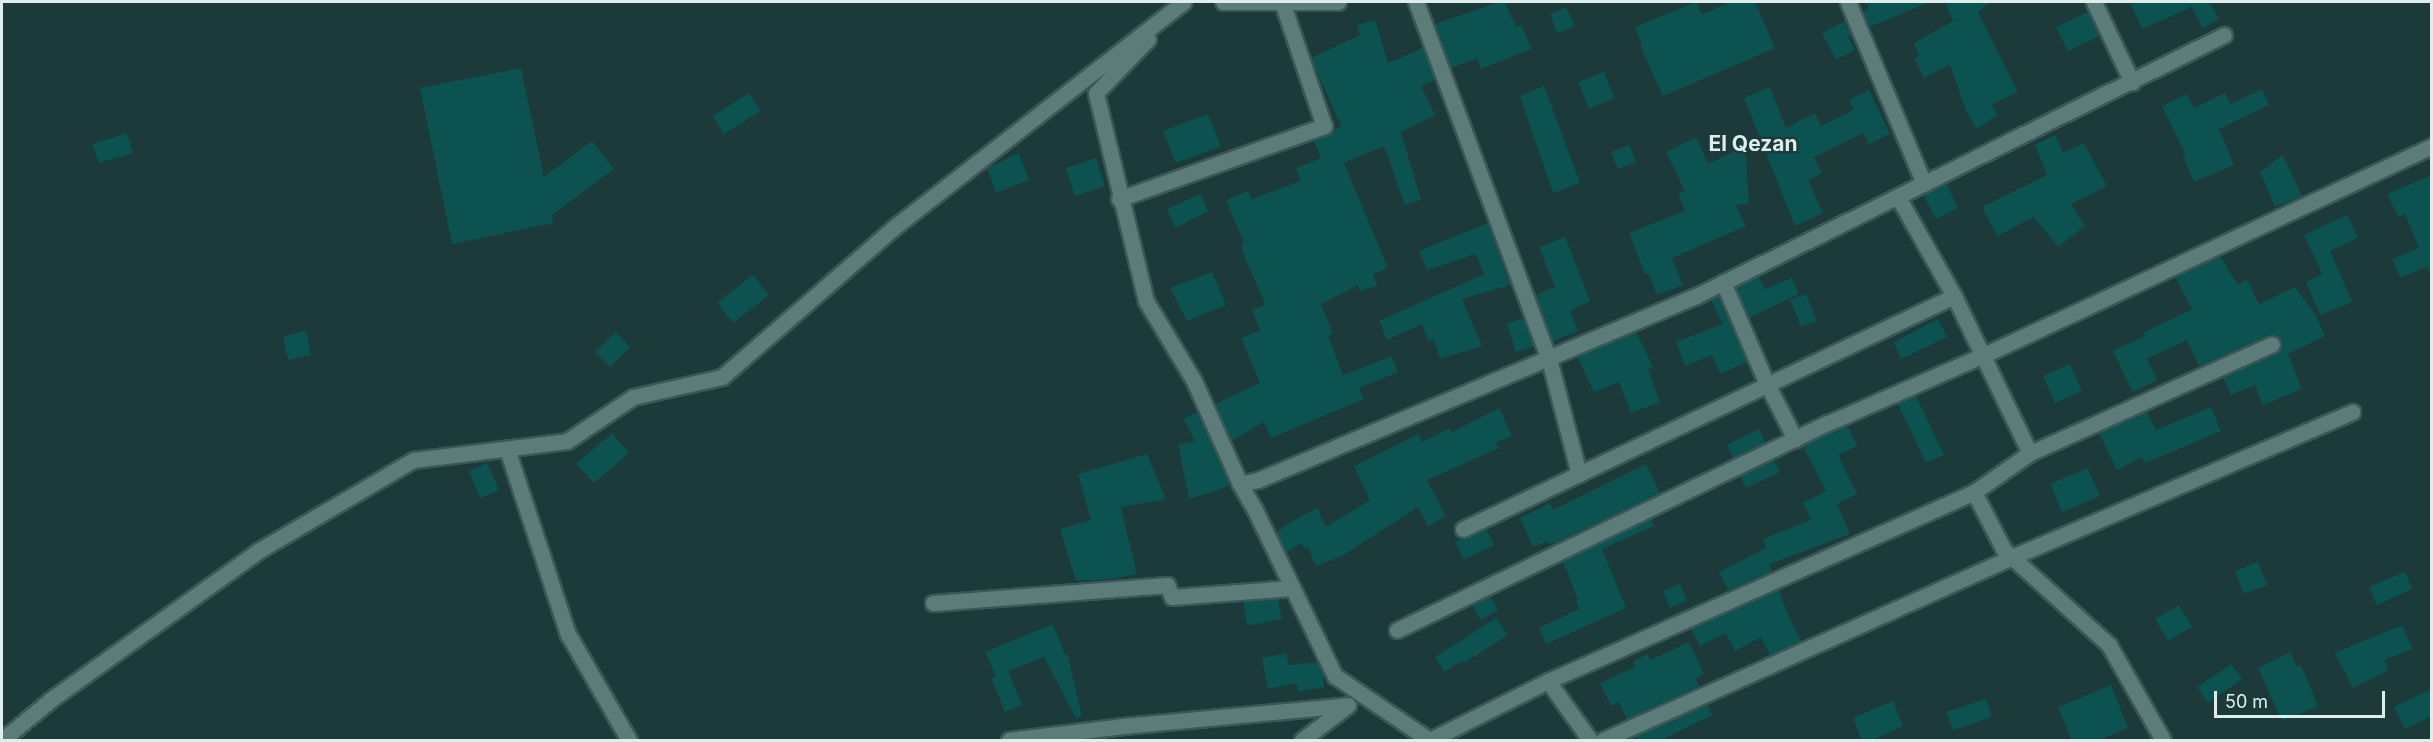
<!DOCTYPE html>
<style>
body{margin:0}
#map{position:relative;width:2433px;height:742px;overflow:hidden;background:#1c3a39;font-family:Inter,sans-serif}
div>[style]{position:absolute}
.building>*{inset:0;background:#0b5250}
.roads{filter:drop-shadow(2px 0 #3b5756) drop-shadow(-2px 0 #3b5756) drop-shadow(0 2px #3b5756) drop-shadow(0 -2px #3b5756)}
.minor>*{height:15px;margin:-7.5px;padding:0 7.5px;transform-origin:7.5px;border-radius:7.5px;background:#5c7c7a}
span{translate:-50% -50%;white-space:nowrap;text-align:center;line-height:1.15;-webkit-text-stroke:4.5px #1c3a39;paint-order:stroke}
.quarter-label{font-size:21px;color:#ddeeed;font-weight:700}
.frame{position:absolute;inset:0;border:3px solid #ddeeed;pointer-events:none}
.scale{position:absolute;left:2214px;top:691px;width:171px;height:27px;box-sizing:border-box;border:3px solid #ddeeed;border-top:0;padding-left:8px;font-size:18px;line-height:21px;white-space:nowrap;color:#ddeeed;-webkit-text-stroke:4px #1c3a39;paint-order:stroke}
</style>
<div id="map">
<div class="building">
<i style="clip-path:polygon(1499px 2px,1505px 2px,1516px 27px,1522px 25px,1531px 49px,1481px 69px,1477px 58px,1451px 68px,1435px 24px)"></i>
<i style="clip-path:polygon(1696px 2px,1702px 14px,1731px 2px,1755px 2px,1775px 48px,1663px 96px,1640px 46px,1642px 45px,1635px 27px)"></i>
<i style="clip-path:polygon(1866px 2px,1930px 2px,1869px 27px,1863px 12px,1869px 8px)"></i>
<i style="clip-path:polygon(1945px 2px,1990px 2px,1978px 12px,2018px 92px,1991px 105px,1998px 115px,1977px 129px,1967px 113px,1950px 65px,1924px 78px,1914px 58px,1919px 56px,1914px 43px,1953px 21px)"></i>
<i style="clip-path:polygon(2130px 2px,2210px 2px,2219px 19px,2203px 28px,2192px 7px,2142px 29px)"></i>
<i style="clip-path:polygon(1566px 7px,1575px 26px,1557px 33px,1550px 14px)"></i>
<i style="clip-path:polygon(2088px 12px,2099px 36px,2068px 51px,2056px 27px)"></i>
<i style="clip-path:polygon(1375px 20px,1388px 63px,1423px 48px,1435px 80px,1421px 86px,1435px 115px,1401px 132px,1421px 200px,1405px 205px,1384px 146px,1344px 163px,1388px 268px,1373px 274px,1377px 286px,1360px 291px,1358px 285px,1321px 304px,1333px 334px,1328px 336px,1343px 375px,1392px 356px,1398px 372px,1359px 388px,1364px 399px,1271px 438px,1264px 422px,1231px 441px,1215px 404px,1260px 383px,1241px 338px,1260px 330px,1252px 310px,1266px 305px,1246px 261px,1241px 245px,1244px 243px,1226px 200px,1248px 191px,1251px 199px,1301px 181px,1296px 168px,1321px 158px,1313px 140px,1341px 126px,1311px 58px,1360px 35px,1357px 25px)"></i>
<i style="clip-path:polygon(1845px 21px,1851px 35px,1848px 36px,1855px 50px,1836px 60px,1822px 33px)"></i>
<i style="clip-path:polygon(521px 68px,544px 177px,592px 141px,614px 169px,552px 215px,553px 223px,452px 244px,420px 88px)"></i>
<i style="clip-path:polygon(1604px 72px,1614px 98px,1589px 109px,1578px 82px)"></i>
<i style="clip-path:polygon(1544px 86px,1580px 183px,1553px 193px,1520px 96px)"></i>
<i style="clip-path:polygon(1770px 87px,1786px 128px,1815px 113px,1821px 126px,1854px 110px,1849px 100px,1869px 90px,1890px 134px,1869px 144px,1864px 133px,1814px 157px,1822px 173px,1808px 180px,1823px 213px,1795px 226px,1744px 98px)"></i>
<i style="clip-path:polygon(2262px 89px,2269px 105px,2219px 129px,2234px 165px,2194px 182px,2183px 156px,2186px 155px,2162px 106px,2187px 94px,2194px 108px,2225px 93px,2231px 104px)"></i>
<i style="clip-path:polygon(749px 93px,761px 111px,724px 134px,713px 116px)"></i>
<i style="clip-path:polygon(1208px 114px,1221px 146px,1176px 163px,1163px 131px)"></i>
<i style="clip-path:polygon(127px 133px,133px 153px,99px 163px,92px 144px)"></i>
<i style="clip-path:polygon(2055px 135px,2063px 153px,2084px 143px,2107px 186px,2071px 204px,2085px 226px,2058px 247px,2034px 217px,1997px 236px,1982px 207px,2047px 175px,2035px 145px)"></i>
<i style="clip-path:polygon(1696px 137px,1708px 164px,1745px 146px,1749px 203px,1736px 205px,1746px 226px,1672px 258px,1683px 285px,1657px 295px,1648px 273px,1645px 274px,1629px 233px,1685px 211px,1678px 194px,1685px 191px,1666px 152px)"></i>
<i style="clip-path:polygon(1629px 145px,1636px 162px,1618px 169px,1611px 152px)"></i>
<i style="clip-path:polygon(1019px 153px,1029px 180px,996px 193px,987px 168px)"></i>
<i style="clip-path:polygon(2283px 155px,2302px 196px,2275px 207px,2260px 172px)"></i>
<i style="clip-path:polygon(1096px 158px,1105px 186px,1075px 196px,1066px 168px)"></i>
<i style="clip-path:polygon(2432px 175px,2432px 276px,2427px 267px,2400px 278px,2392px 259px,2419px 248px,2405px 214px,2398px 217px,2387px 194px)"></i>
<i style="clip-path:polygon(1946px 183px,1958px 208px,1936px 219px,1923px 195px)"></i>
<i style="clip-path:polygon(1200px 194px,1208px 211px,1175px 228px,1167px 209px)"></i>
<i style="clip-path:polygon(2347px 215px,2358px 238px,2330px 251px,2352px 302px,2320px 315px,2306px 282px,2322px 274px,2304px 235px)"></i>
<i style="clip-path:polygon(1488px 223px,1510px 285px,1462px 299px,1482px 346px,1440px 359px,1434px 340px,1428px 341px,1422px 324px,1387px 340px,1379px 321px,1484px 274px,1476px 254px,1427px 270px,1419px 251px)"></i>
<i style="clip-path:polygon(1565px 237px,1590px 301px,1570px 311px,1578px 331px,1553px 341px,1535px 295px,1555px 287px,1539px 247px)"></i>
<i style="clip-path:polygon(2220px 256px,2237px 284px,2247px 280px,2259px 304px,2295px 287px,2315px 314px,2325px 336px,2288px 354px,2302px 389px,2263px 405px,2255px 385px,2231px 395px,2223px 377px,2280px 350px,2281px 341px,2272px 334px,2199px 366px,2187px 340px,2147px 359px,2157px 380px,2133px 392px,2113px 351px,2145px 336px,2143px 333px,2192px 309px,2175px 277px)"></i>
<i style="clip-path:polygon(1212px 272px,1226px 305px,1187px 321px,1170px 288px)"></i>
<i style="clip-path:polygon(753px 275px,769px 295px,733px 323px,717px 303px)"></i>
<i style="clip-path:polygon(1758px 276px,1765px 289px,1792px 278px,1799px 294px,1749px 318px,1736px 287px)"></i>
<i style="clip-path:polygon(1806px 294px,1817px 321px,1801px 327px,1790px 300px)"></i>
<i style="clip-path:polygon(1718px 296px,1747px 362px,1720px 374px,1712px 355px,1685px 366px,1676px 342px,1723px 324px,1711px 300px)"></i>
<i style="clip-path:polygon(1523px 318px,1534px 346px,1516px 352px,1507px 324px)"></i>
<i style="clip-path:polygon(1938px 319px,1947px 337px,1901px 359px,1894px 342px)"></i>
<i style="clip-path:polygon(306px 331px,311px 355px,288px 360px,283px 336px)"></i>
<i style="clip-path:polygon(616px 332px,630px 347px,610px 367px,595px 352px)"></i>
<i style="clip-path:polygon(1636px 332px,1653px 367px,1648px 369px,1660px 402px,1631px 413px,1619px 382px,1594px 392px,1577px 356px)"></i>
<i style="clip-path:polygon(2070px 364px,2082px 391px,2055px 403px,2043px 376px)"></i>
<i style="clip-path:polygon(1916px 396px,1944px 455px,1926px 463px,1898px 404px)"></i>
<i style="clip-path:polygon(2211px 407px,2221px 431px,2145px 463px,2142px 457px,2117px 470px,2099px 433px,2146px 411px,2156px 430px)"></i>
<i style="clip-path:polygon(1499px 408px,1512px 436px,1496px 442px,1499px 448px,1427px 480px,1446px 516px,1428px 526px,1418px 507px,1342px 556px,1316px 566px,1308px 547px,1305px 549px,1302px 543px,1286px 552px,1276px 532px,1291px 522px,1317px 508px,1326px 527px,1370px 500px,1354px 466px,1418px 434px,1422px 442px,1450px 428px,1452px 432px)"></i>
<i style="clip-path:polygon(1197px 412px,1230px 486px,1189px 499px,1178px 444px,1195px 441px,1184px 419px)"></i>
<i style="clip-path:polygon(1847px 425px,1857px 446px,1838px 455px,1857px 494px,1837px 504px,1850px 534px,1769px 564px,1772px 571px,1728px 590px,1719px 572px,1766px 548px,1763px 539px,1811px 520px,1803px 503px,1826px 491px,1803px 446px)"></i>
<i style="clip-path:polygon(1759px 429px,1765px 442px,1733px 458px,1727px 445px)"></i>
<i style="clip-path:polygon(612px 433px,629px 453px,594px 483px,576px 464px)"></i>
<i style="clip-path:polygon(1147px 454px,1166px 499px,1121px 507px,1137px 574px,1112px 579px,1076px 581px,1060px 529px,1091px 520px,1078px 474px)"></i>
<i style="clip-path:polygon(1774px 460px,1780px 472px,1746px 488px,1740px 476px)"></i>
<i style="clip-path:polygon(487px 463px,499px 490px,480px 498px,469px 471px)"></i>
<i style="clip-path:polygon(1646px 464px,1660px 493px,1555px 543px,1549px 544px,1548px 541px,1533px 547px,1520px 518px,1550px 503px,1553px 510px)"></i>
<i style="clip-path:polygon(2088px 468px,2100px 496px,2062px 512px,2050px 484px)"></i>
<i style="clip-path:polygon(1651px 519px,1654px 526px,1602px 549px,1626px 608px,1546px 644px,1539px 628px,1579px 609px,1576px 601px,1578px 600px,1563px 561px)"></i>
<i style="clip-path:polygon(1486px 529px,1494px 545px,1464px 560px,1455px 542px)"></i>
<i style="clip-path:polygon(2258px 562px,2267px 585px,2244px 594px,2235px 571px)"></i>
<i style="clip-path:polygon(2405px 572px,2412px 589px,2377px 605px,2369px 587px)"></i>
<i style="clip-path:polygon(1680px 584px,1687px 600px,1670px 608px,1663px 591px)"></i>
<i style="clip-path:polygon(1779px 589px,1785px 608px,1801px 641px,1770px 655px,1761px 637px,1735px 651px,1726px 633px,1700px 646px,1691px 628px)"></i>
<i style="clip-path:polygon(1490px 596px,1498px 610px,1481px 620px,1472px 605px)"></i>
<i style="clip-path:polygon(1278px 599px,1282px 619px,1247px 626px,1243px 602px)"></i>
<i style="clip-path:polygon(2179px 605px,2192px 627px,2168px 641px,2155px 619px)"></i>
<i style="clip-path:polygon(1496px 618px,1508px 635px,1464px 663px,1462px 661px,1444px 672px,1435px 657px)"></i>
<i style="clip-path:polygon(1053px 624px,1065px 655px,1067px 653px,1082px 716px,1076px 718px,1044px 657px,1008px 671px,1022px 705px,1005px 712px,991px 678px,996px 676px,985px 652px)"></i>
<i style="clip-path:polygon(2402px 625px,2413px 649px,2384px 660px,2389px 670px,2353px 688px,2335px 653px)"></i>
<i style="clip-path:polygon(1689px 642px,1704px 674px,1695px 678px,1699px 686px,1627px 719px,1619px 702px,1611px 706px,1600px 683px,1635px 667px,1633px 661px,1648px 654px,1651px 660px)"></i>
<i style="clip-path:polygon(2290px 652px,2297px 667px,2301px 665px,2318px 706px,2282px 721px,2258px 668px)"></i>
<i style="clip-path:polygon(1286px 653px,1289px 665px,1317px 662px,1323px 674px,1324px 688px,1298px 691px,1297px 683px,1268px 689px,1262px 658px)"></i>
<i style="clip-path:polygon(2231px 664px,2242px 679px,2208px 703px,2197px 687px)"></i>
<i style="clip-path:polygon(2111px 685px,2128px 728px,2097px 741px,2072px 741px,2058px 707px)"></i>
<i style="clip-path:polygon(2432px 689px,2432px 716px,2405px 729px,2394px 707px)"></i>
<i style="clip-path:polygon(1986px 699px,1992px 717px,1953px 730px,1946px 712px)"></i>
<i style="clip-path:polygon(1893px 701px,1903px 726px,1869px 741px,1862px 741px,1853px 718px)"></i>
<i style="clip-path:polygon(1707px 704px,1712px 715px,1659px 741px,1637px 741px,1635px 736px)"></i>
</div>
<div class="roads">
<div class="minor">
<i style="left:1223px;top:2px;width:115px"></i>
<i style="left:1416px;top:2px;width:381px;rotate:69.6deg"></i>
<i style="left:1549px;top:359px;width:119px;rotate:75.4deg"></i>
<i style="left:1848px;top:2px;width:197px;rotate:67.3deg"></i>
<i style="left:2094px;top:2px;width:89px;rotate:64.6deg"></i>
<i style="left:1148px;top:39px;width:75px;rotate:133.9deg"></i>
<i style="left:1096px;top:93px;width:214px;rotate:76.5deg"></i>
<i style="left:1146px;top:301px;width:93px;rotate:59deg"></i>
<i style="left:1194px;top:381px;width:113px;rotate:65.9deg"></i>
<i style="left:1240px;top:484px;width:28px;rotate:60deg"></i>
<i style="left:1254px;top:508px;width:187px;rotate:64.3deg"></i>
<i style="left:1335px;top:676px;width:114px;rotate:34.2deg"></i>
<i style="left:1898px;top:197px;width:114px;rotate:60.5deg"></i>
<i style="left:1954px;top:296px;width:174px;rotate:64.2deg"></i>
<i style="left:1119px;top:199px;width:218px;rotate:-19.6deg"></i>
<i style="left:1324px;top:126px;width:131px;rotate:-108.7deg"></i>
<i style="left:1723px;top:282px;width:111px;rotate:66.7deg"></i>
<i style="left:1767px;top:384px;width:62px;rotate:63deg"></i>
<i style="left:507px;top:449px;width:195px;rotate:71.8deg"></i>
<i style="left:568px;top:634px;width:122px;rotate:60.1deg"></i>
<i style="left:1240px;top:484px;width:18px;rotate:-13deg"></i>
<i style="left:1258px;top:480px;width:475px;rotate:-22.8deg"></i>
<i style="left:1696px;top:296px;width:589px;rotate:-26.3deg"></i>
<i style="left:1974px;top:492px;width:65px;rotate:62.7deg"></i>
<i style="left:2004px;top:550px;width:142px;rotate:42.1deg"></i>
<i style="left:2109px;top:645px;width:109px;rotate:60.4deg"></i>
<i style="left:1463px;top:529px;width:543px;rotate:-25.39deg"></i>
<i style="left:933px;top:603px;width:235px;rotate:-4.4deg"></i>
<i style="left:1167px;top:585px;width:13px;rotate:67deg"></i>
<i style="left:1172px;top:597px;width:121px;rotate:-4.3deg"></i>
<i style="left:1397px;top:630px;width:478px;rotate:-25.7deg"></i>
<i style="left:1828px;top:423px;width:170px;rotate:-23.6deg"></i>
<i style="left:1984px;top:355px;width:494px;rotate:-25deg"></i>
<i style="left:1548px;top:681px;width:72px;rotate:54.6deg"></i>
<i style="left:2px;top:740px;width:66px;rotate:-39.5deg"></i>
<i style="left:53px;top:698px;width:252px;rotate:-35.6deg"></i>
<i style="left:258px;top:551px;width:180px;rotate:-30.4deg"></i>
<i style="left:413px;top:460px;width:155px;rotate:-7deg"></i>
<i style="left:567px;top:441px;width:79px;rotate:-33.7deg"></i>
<i style="left:633px;top:397px;width:91px;rotate:-12.7deg"></i>
<i style="left:722px;top:377px;width:232px;rotate:-41deg"></i>
<i style="left:897px;top:225px;width:363px;rotate:-37.9deg"></i>
<i style="left:1009px;top:740px;width:115px;rotate:-7deg"></i>
<i style="left:1123px;top:726px;width:226px;rotate:-5.3deg"></i>
<i style="left:1302px;top:740px;width:56px;rotate:-37.1deg"></i>
<i style="left:1430px;top:740px;width:132px;rotate:-26.6deg"></i>
<i style="left:1548px;top:681px;width:466px;rotate:-23.9deg"></i>
<i style="left:1974px;top:492px;width:68px;rotate:-34.9deg"></i>
<i style="left:2030px;top:453px;width:265px;rotate:-24.2deg"></i>
<i style="left:1603px;top:740px;width:448px;rotate:-24.1deg"></i>
<i style="left:2012px;top:557px;width:370px;rotate:-23.1deg"></i>
</div>
</div>
<div class="quarter-label">
<span style="left:1753px;top:144px">El Qezan</span>
</div>
<div class="frame"></div>
<div class="scale">50 m</div>
</div>
